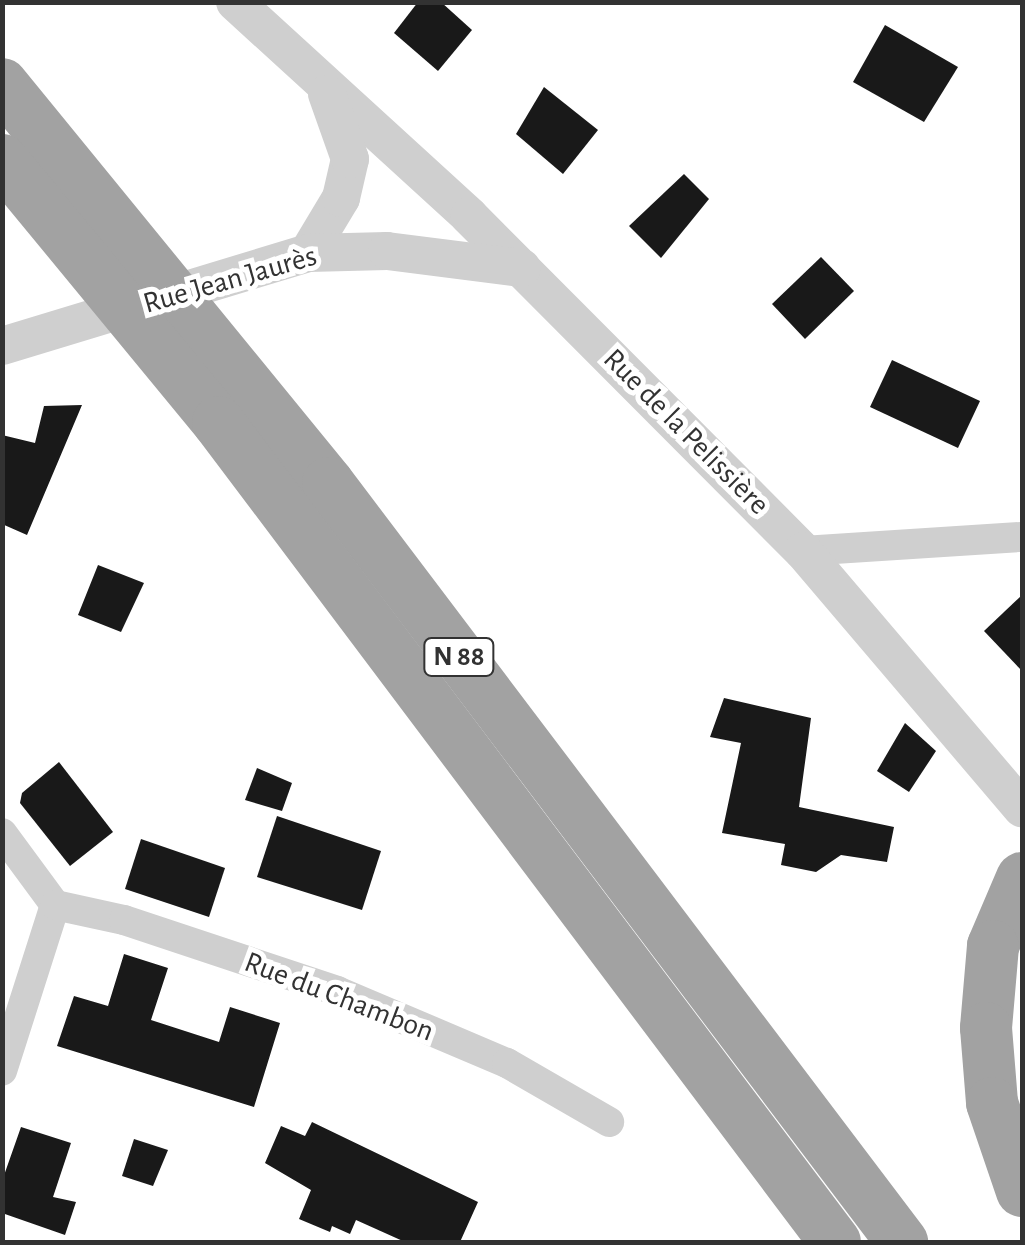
<!DOCTYPE html>
<meta charset="utf-8">
<style>
body{margin:0}
#map{position:relative;width:1025px;height:1245px;overflow:hidden;background:#fff;font-family:"Alegreya Sans",sans-serif}
div>[style]{position:absolute}
.building>*{inset:0;background:#191919}
.minor>*{height:30px;margin:-15px;padding:0 15px;transform-origin:15px;border-radius:15px;background:#cfcfcf}
.tertiary>*{height:38px;margin:-19px;padding:0 19px;transform-origin:19px;border-radius:19px;background:#cfcfcf}
.trunk>*{height:52px;margin:-26px;padding:0 26px;transform-origin:26px;border-radius:26px;background:#a2a2a2}
span{translate:-50% -50%;white-space:nowrap;text-align:center;line-height:1.15;-webkit-text-stroke:10px #fff;paint-order:stroke}
.shield-label span{padding:2px 8px;background:#fff;border:2px solid;border-radius:8px;-webkit-text-stroke-width:0}
.shield-label{font-size:28px;color:#323232;font-weight:700}
.street-label{font-size:30px;color:#323232}
.frame{position:absolute;inset:0;border:5px solid #323232;pointer-events:none}
</style>
<div id="map">
<div class="building">
<i style="clip-path:polygon(418px 2px,441px 2px,472px 30px,438px 71px,394px 33px)"></i>
<i style="clip-path:polygon(885px 25px,958px 67px,924px 122px,853px 82px)"></i>
<i style="clip-path:polygon(544px 87px,598px 130px,563px 174px,516px 134px)"></i>
<i style="clip-path:polygon(684px 174px,709px 199px,661px 258px,629px 226px)"></i>
<i style="clip-path:polygon(821px 257px,854px 291px,805px 339px,772px 304px)"></i>
<i style="clip-path:polygon(892px 360px,980px 401px,958px 448px,870px 407px)"></i>
<i style="clip-path:polygon(82px 405px,27px 535px,2px 524px,2px 435px,35px 443px,44px 406px)"></i>
<i style="clip-path:polygon(98px 565px,144px 583px,121px 632px,78px 615px)"></i>
<i style="clip-path:polygon(1022px 595px,1022px 671px,984px 631px)"></i>
<i style="clip-path:polygon(724px 698px,811px 718px,799px 807px,894px 827px,887px 862px,841px 855px,816px 872px,781px 865px,785px 844px,722px 833px,741px 743px,710px 737px)"></i>
<i style="clip-path:polygon(905px 723px,936px 751px,909px 792px,877px 771px)"></i>
<i style="clip-path:polygon(59px 762px,113px 832px,70px 866px,20px 803px,22px 793px)"></i>
<i style="clip-path:polygon(257px 768px,292px 783px,282px 811px,245px 800px)"></i>
<i style="clip-path:polygon(277px 816px,381px 851px,362px 910px,257px 877px)"></i>
<i style="clip-path:polygon(141px 839px,225px 868px,209px 917px,125px 889px)"></i>
<i style="clip-path:polygon(124px 954px,168px 968px,151px 1020px,219px 1042px,230px 1007px,280px 1023px,254px 1107px,57px 1046px,74px 996px,108px 1006px)"></i>
<i style="clip-path:polygon(312px 1122px,478px 1202px,460px 1242px,405px 1242px,356px 1220px,350px 1234px,332px 1226px,330px 1232px,299px 1219px,311px 1190px,265px 1163px,281px 1126px,305px 1136px)"></i>
<i style="clip-path:polygon(21px 1127px,71px 1143px,53px 1197px,76px 1202px,65px 1235px,2px 1213px,2px 1181px)"></i>
<i style="clip-path:polygon(134px 1139px,168px 1150px,153px 1186px,122px 1176px)"></i>
</div>
<div class="minor">
<i style="left:803px;top:551px;width:219px;rotate:-3.7deg"></i>
<i style="left:2px;top:833px;width:89px;rotate:53.6deg"></i>
<i style="left:55px;top:905px;width:174px;rotate:107.7deg"></i>
<i style="left:55px;top:905px;width:71px;rotate:12.3deg"></i>
<i style="left:124px;top:920px;width:225px;rotate:18.4deg"></i>
<i style="left:337px;top:991px;width:185px;rotate:23deg"></i>
<i style="left:507px;top:1063px;width:118px;rotate:30deg"></i>
</div>
<div class="tertiary">
<i style="left:235px;top:2px;width:317px;rotate:42.4deg"></i>
<i style="left:469px;top:216px;width:473px;rotate:45.1deg"></i>
<i style="left:803px;top:551px;width:338px;rotate:49.6deg"></i>
<i style="left:308px;top:253px;width:64px;rotate:-59deg"></i>
<i style="left:341px;top:198px;width:40px;rotate:-77deg"></i>
<i style="left:350px;top:159px;width:69px;rotate:-109.5deg"></i>
<i style="left:2px;top:346px;width:320px;rotate:-16.9deg"></i>
<i style="left:308px;top:253px;width:79px;rotate:-1.5deg"></i>
<i style="left:387px;top:251px;width:136px;rotate:7.2deg"></i>
</div>
<div class="trunk">
<i style="left:2px;top:84px;width:515px;rotate:50.75deg"></i>
<i style="left:328px;top:483px;width:952px;rotate:52.9deg"></i>
<i style="left:2px;top:160px;width:340px;rotate:50.5deg"></i>
<i style="left:218px;top:422px;width:1026px;rotate:53.04deg"></i>
<i style="left:1022px;top:878px;width:74px;rotate:113.1deg"></i>
<i style="left:993px;top:946px;width:82px;rotate:94.9deg"></i>
<i style="left:986px;top:1028px;width:75px;rotate:85.4deg"></i>
<i style="left:992px;top:1103px;width:93px;rotate:71.2deg"></i>
</div>
<div class="shield-label">
<span style="left:459px;top:657px">N 88</span>
</div>
<div class="street-label">
<span style="left:230px;top:280px;rotate:-16deg">Rue Jean Jaurès</span>
<span style="left:686px;top:432px;rotate:45deg">Rue de la Pelissière</span>
<span style="left:339px;top:997px;rotate:21deg">Rue du Chambon</span>
</div>
<div class="frame"></div>
</div>
